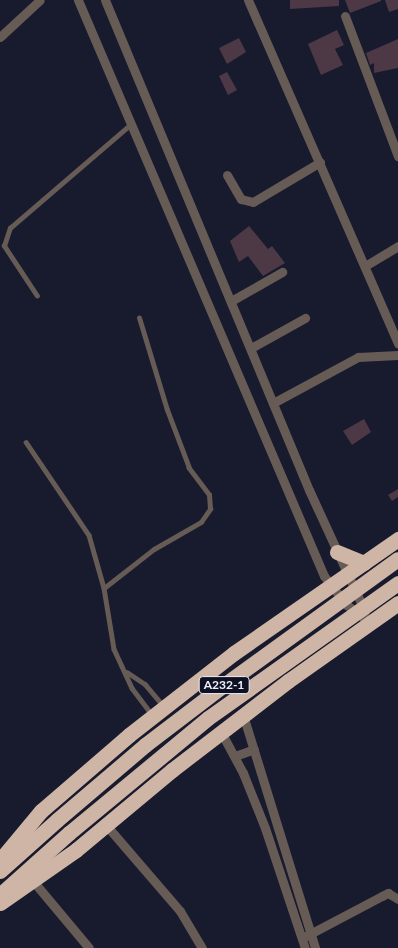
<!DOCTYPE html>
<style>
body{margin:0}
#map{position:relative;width:398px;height:948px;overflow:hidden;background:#181a2d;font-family:Lato,sans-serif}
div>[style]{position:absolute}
.building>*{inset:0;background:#4d3846}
.lane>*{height:4.5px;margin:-2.25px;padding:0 2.25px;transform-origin:2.25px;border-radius:2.25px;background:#665b55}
.street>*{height:9px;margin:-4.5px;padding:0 4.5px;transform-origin:4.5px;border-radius:4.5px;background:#665b55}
.highway>*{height:15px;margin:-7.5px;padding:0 7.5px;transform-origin:7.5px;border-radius:7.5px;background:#cfb5a6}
.highway-bridge>*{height:15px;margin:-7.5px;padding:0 7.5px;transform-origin:7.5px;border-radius:7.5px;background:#cfb5a6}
span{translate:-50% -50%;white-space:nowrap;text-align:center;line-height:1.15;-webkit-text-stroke:5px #0f1123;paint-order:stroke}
.shield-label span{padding:1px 4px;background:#0f1123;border:1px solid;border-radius:4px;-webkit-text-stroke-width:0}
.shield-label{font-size:12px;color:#edf0fd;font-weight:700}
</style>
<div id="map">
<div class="building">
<i style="clip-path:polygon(290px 0,339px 0,339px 6px,290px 9px)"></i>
<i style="clip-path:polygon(345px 0,381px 0,381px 1px,350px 13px)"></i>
<i style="clip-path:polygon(385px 0,398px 0,398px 9px,389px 12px)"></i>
<i style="clip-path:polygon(337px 30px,344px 45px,335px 49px,343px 65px,321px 75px,308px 44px)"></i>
<i style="clip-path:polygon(239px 38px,246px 52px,227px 64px,219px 48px)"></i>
<i style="clip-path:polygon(398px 39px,398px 68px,374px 73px,374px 63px,370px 65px,366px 53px)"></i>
<i style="clip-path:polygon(227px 72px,237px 90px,228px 95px,219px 76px)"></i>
<i style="clip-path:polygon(249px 226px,268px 249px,272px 246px,285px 263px,263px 276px,248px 256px,239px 262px,230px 241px)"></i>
<i style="clip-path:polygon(364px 419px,371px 432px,352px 445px,343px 431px)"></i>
<i style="clip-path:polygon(398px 489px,398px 497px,392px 501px,388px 495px)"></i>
</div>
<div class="lane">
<i style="left:37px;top:296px;width:60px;rotate:-123.4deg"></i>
<i style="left:4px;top:246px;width:19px;rotate:-72deg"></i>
<i style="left:10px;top:228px;width:160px;rotate:-40.7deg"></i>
<i style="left:26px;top:442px;width:112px;rotate:55.9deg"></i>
<i style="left:89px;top:535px;width:55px;rotate:74.2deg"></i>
<i style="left:104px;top:588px;width:62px;rotate:80.7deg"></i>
<i style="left:114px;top:649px;width:43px;rotate:65.2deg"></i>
<i style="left:132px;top:688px;width:34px;rotate:53deg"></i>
<i style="left:104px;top:588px;width:63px;rotate:-38deg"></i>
<i style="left:154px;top:549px;width:54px;rotate:-29.9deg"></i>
<i style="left:201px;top:522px;width:16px;rotate:-55deg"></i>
<i style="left:210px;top:509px;width:14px;rotate:-94deg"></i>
<i style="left:209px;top:495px;width:34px;rotate:-127deg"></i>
<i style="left:189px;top:468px;width:62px;rotate:-110.8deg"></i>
<i style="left:167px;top:410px;width:96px;rotate:-106.9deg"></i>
<i style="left:127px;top:672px;width:22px;rotate:34deg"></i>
<i style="left:145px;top:684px;width:26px;rotate:50deg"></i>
</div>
<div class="street">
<i style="left:78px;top:0;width:626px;rotate:66.87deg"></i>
<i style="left:324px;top:576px;width:37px;rotate:52deg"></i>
<i style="left:347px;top:605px;width:30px;rotate:37deg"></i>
<i style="left:105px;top:0;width:531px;rotate:67.4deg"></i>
<i style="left:309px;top:490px;width:134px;rotate:65.3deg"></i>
<i style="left:248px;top:0;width:375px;rotate:66.4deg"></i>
<i style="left:345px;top:16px;width:150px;rotate:69.3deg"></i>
<i style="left:0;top:37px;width:54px;rotate:-42.8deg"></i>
<i style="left:227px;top:175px;width:28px;rotate:60deg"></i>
<i style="left:241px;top:199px;width:12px;rotate:14deg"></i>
<i style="left:253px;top:202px;width:78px;rotate:-30.8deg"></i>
<i style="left:365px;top:266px;width:39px;rotate:-31deg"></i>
<i style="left:231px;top:301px;width:59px;rotate:-29.6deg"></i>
<i style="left:251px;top:348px;width:62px;rotate:-29.1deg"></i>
<i style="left:273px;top:403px;width:97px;rotate:-28.4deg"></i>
<i style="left:358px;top:357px;width:40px;rotate:-2.9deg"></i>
<i style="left:243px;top:715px;width:244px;rotate:72.8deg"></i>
<i style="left:221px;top:732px;width:47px;rotate:61.8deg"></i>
<i style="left:243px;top:773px;width:59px;rotate:68.2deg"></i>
<i style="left:265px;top:828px;width:126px;rotate:71.6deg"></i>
<i style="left:235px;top:756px;width:20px;rotate:-20deg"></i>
<i style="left:106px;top:825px;width:113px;rotate:49.3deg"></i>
<i style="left:180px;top:911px;width:43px;rotate:59.3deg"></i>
<i style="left:33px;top:881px;width:87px;rotate:50.1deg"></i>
<i style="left:306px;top:936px;width:86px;rotate:-27.8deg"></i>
<i style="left:382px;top:896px;width:7px;rotate:-27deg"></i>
<i style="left:388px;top:893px;width:12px;rotate:31deg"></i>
</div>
<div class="highway">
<i style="left:337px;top:552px;width:29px;rotate:22deg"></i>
<i style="left:0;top:860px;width:64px;rotate:-50.1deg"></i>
<i style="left:41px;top:811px;width:116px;rotate:-40.8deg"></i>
<i style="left:129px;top:735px;width:133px;rotate:-38deg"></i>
<i style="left:234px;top:653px;width:200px;rotate:-34.8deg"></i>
<i style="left:0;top:871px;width:76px;rotate:-41.8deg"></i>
<i style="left:3px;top:892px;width:89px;rotate:-41.8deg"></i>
<i style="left:0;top:903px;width:93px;rotate:-34.9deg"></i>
<i style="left:76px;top:850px;width:125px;rotate:-39.8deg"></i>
<i style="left:172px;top:770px;width:146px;rotate:-37.5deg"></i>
<i style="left:288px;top:681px;width:135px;rotate:-35.3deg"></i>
</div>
<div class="highway-bridge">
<i style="left:57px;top:820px;width:116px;rotate:-40.4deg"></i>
<i style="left:145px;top:745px;width:96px;rotate:-37.3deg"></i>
<i style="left:221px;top:687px;width:218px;rotate:-35.9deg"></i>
<i style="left:69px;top:833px;width:180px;rotate:-39.6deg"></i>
<i style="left:208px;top:718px;width:233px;rotate:-35.4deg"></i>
</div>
<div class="shield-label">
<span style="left:224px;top:685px">A232-1</span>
</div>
</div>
